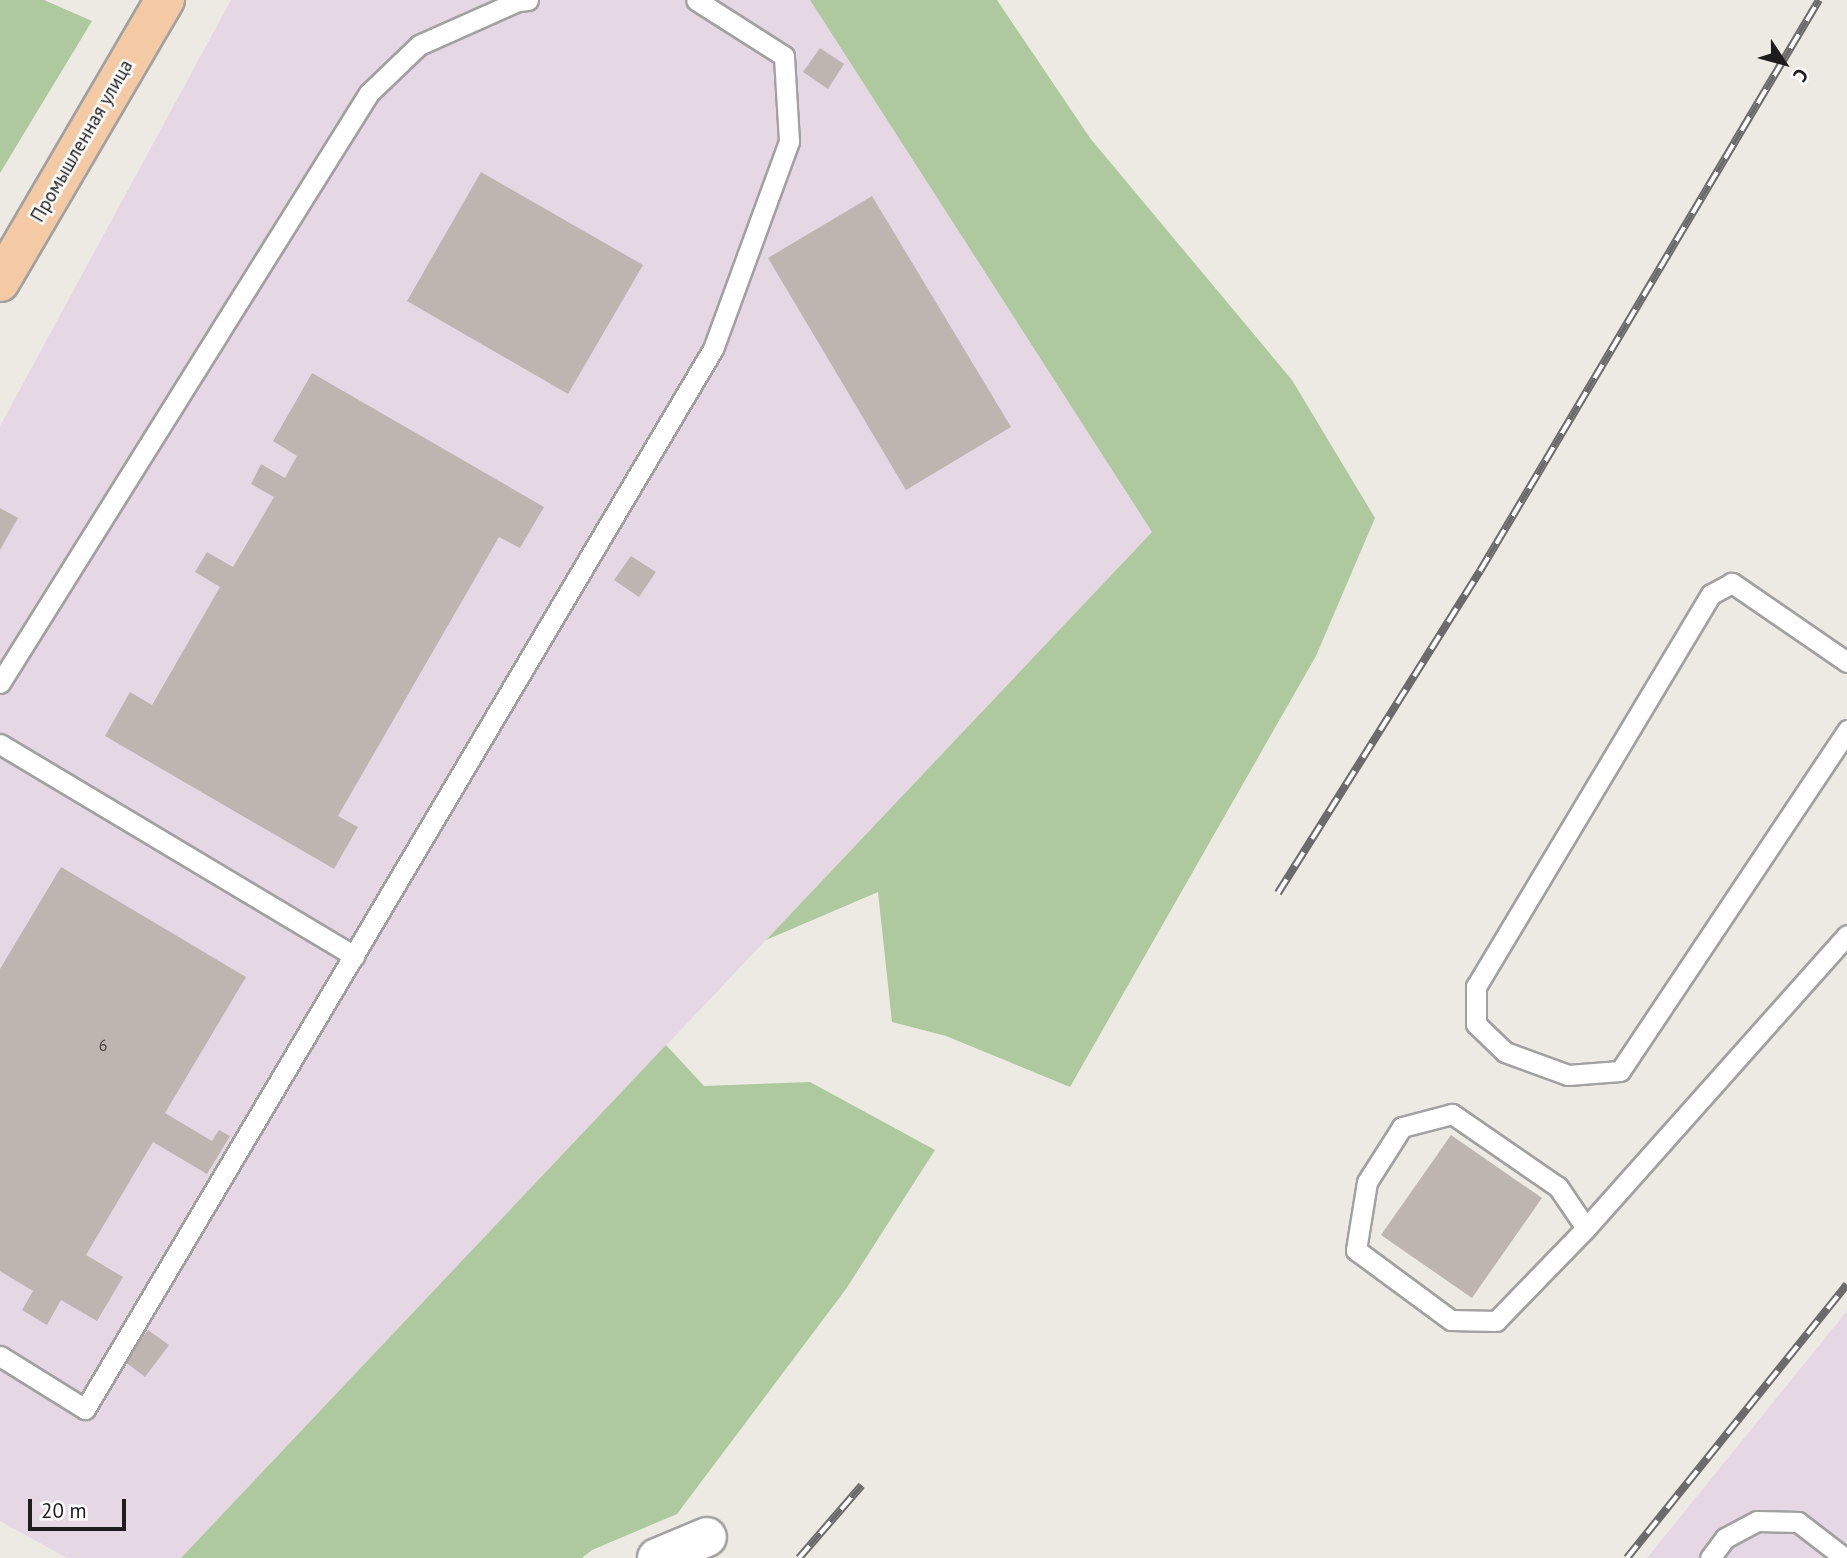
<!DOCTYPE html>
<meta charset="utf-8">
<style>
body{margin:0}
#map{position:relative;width:1847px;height:1558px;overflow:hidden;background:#edeae4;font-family:"PT Sans",sans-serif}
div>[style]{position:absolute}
.industrial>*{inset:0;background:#e6d7e4}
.forest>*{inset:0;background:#adc99d}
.building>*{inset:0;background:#beb5b1}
.roads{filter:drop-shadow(2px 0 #a1a1a1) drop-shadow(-2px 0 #a1a1a1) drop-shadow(0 2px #a1a1a1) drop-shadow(0 -2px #a1a1a1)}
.lane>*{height:19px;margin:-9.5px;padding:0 9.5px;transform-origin:9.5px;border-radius:9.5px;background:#fff}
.street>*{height:38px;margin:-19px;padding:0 19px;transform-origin:19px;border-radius:19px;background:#fff}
.primary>*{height:38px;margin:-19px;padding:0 19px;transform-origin:19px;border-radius:19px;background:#f3caa4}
.rail>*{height:8px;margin-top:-4px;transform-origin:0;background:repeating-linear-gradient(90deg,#fff 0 16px,#6b6b6b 0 32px);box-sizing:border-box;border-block:2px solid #6b6b6b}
span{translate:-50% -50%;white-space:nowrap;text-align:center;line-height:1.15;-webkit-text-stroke:5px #fff;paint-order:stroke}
.number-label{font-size:16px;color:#454342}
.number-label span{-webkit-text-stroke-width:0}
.street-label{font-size:19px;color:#1d1d1d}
.north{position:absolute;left:1749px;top:28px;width:70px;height:70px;-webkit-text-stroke:5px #fff;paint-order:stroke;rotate:126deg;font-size:19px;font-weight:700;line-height:28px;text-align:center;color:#1d1d1d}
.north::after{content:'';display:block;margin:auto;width:24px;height:32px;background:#1d1d1d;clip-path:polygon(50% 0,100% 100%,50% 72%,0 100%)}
.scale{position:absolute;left:28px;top:1499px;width:98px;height:32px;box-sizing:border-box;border:4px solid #1d1d1d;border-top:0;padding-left:9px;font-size:21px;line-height:24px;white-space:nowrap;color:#1d1d1d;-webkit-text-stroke:5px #fff;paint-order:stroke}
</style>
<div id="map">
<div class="industrial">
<i style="clip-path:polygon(231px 0,810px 0,1152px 532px,181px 1558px,67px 1558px,0 1521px,0 426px)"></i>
<i style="clip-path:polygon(1847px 1311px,1847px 1558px,1647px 1558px)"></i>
</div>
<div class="forest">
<i style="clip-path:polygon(0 0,44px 0,92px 21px,0 173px)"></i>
<i style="clip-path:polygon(810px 0,997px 0,1090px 138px,1292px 380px,1375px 518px,1316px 656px,1070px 1087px,946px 1036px,892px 1022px,878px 892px,766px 940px,1152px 532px)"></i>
<i style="clip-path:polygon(666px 1045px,704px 1086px,810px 1082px,935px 1150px,846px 1289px,677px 1514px,592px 1550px,582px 1558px,181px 1558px)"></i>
</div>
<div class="building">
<i style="clip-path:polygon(820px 48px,844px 64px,828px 89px,803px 72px)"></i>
<i style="clip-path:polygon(481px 172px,643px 265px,568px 394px,407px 301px)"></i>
<i style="clip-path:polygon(872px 196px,1011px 427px,906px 490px,768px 258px)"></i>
<i style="clip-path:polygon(312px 373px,544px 507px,520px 548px,499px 537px,338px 816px,358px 827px,334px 869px,105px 736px,130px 692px,152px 705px,220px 587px,195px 572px,207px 552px,233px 567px,274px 497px,251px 484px,261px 464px,285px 478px,297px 456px,273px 441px)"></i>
<i style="clip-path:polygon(0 508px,18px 518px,0 550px)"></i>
<i style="clip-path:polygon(631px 556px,656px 572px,639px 597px,614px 580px)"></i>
<i style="clip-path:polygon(61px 867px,246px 977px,165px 1113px,212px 1141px,219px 1130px,230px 1136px,207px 1174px,153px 1142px,86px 1255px,123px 1277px,97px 1321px,61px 1300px,47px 1325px,22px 1310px,33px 1291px,0 1271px,0 969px)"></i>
<i style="clip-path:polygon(1451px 1135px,1542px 1198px,1472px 1298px,1381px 1235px)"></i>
<i style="clip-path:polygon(148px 1330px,169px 1345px,145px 1377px,124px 1361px)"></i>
</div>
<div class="roads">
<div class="lane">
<i style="left:1847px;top:662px;width:140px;rotate:-145.5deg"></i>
<i style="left:1732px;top:583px;width:24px;rotate:152deg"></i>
<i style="left:1711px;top:594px;width:457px;rotate:120.9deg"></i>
<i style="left:1476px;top:986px;width:38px;rotate:90deg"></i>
<i style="left:1476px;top:1024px;width:40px;rotate:44deg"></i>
<i style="left:1505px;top:1052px;width:67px;rotate:20.1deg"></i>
<i style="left:1568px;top:1075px;width:52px;rotate:-4.4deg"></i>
<i style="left:1620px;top:1071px;width:410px;rotate:-56.3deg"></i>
<i style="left:0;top:683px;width:696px;rotate:-57.98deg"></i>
<i style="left:369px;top:93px;width:69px;rotate:-43.8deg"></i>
<i style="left:419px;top:45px;width:108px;rotate:-24deg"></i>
<i style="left:518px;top:1px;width:10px;rotate:-6deg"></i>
<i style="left:0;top:744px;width:413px;rotate:30.9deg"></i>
<i style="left:1586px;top:1228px;width:50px;rotate:-124.3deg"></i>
<i style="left:1558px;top:1187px;width:129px;rotate:-145.4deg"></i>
<i style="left:1452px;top:1114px;width:52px;rotate:165.4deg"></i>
<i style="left:1402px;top:1127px;width:65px;rotate:122.5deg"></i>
<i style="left:1367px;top:1182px;width:69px;rotate:99.2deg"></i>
<i style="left:1356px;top:1250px;width:118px;rotate:36.4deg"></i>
<i style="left:1451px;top:1320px;width:45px;rotate:1.3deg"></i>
<i style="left:1496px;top:1321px;width:129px;rotate:-45.9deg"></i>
<i style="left:1586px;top:1228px;width:392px;rotate:-48.3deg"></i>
<i style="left:0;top:1356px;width:100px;rotate:31.9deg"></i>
<i style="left:85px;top:1409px;width:1232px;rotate:-59.36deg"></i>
<i style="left:713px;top:349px;width:221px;rotate:-69.9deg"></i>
<i style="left:789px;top:141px;width:85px;rotate:-93.4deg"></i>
<i style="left:784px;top:56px;width:104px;rotate:-147.5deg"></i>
<i style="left:1710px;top:1558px;width:25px;rotate:-53deg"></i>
<i style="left:1725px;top:1538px;width:36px;rotate:-28deg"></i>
<i style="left:1757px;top:1521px;width:41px;rotate:1.4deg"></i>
<i style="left:1798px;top:1522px;width:59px;rotate:37.5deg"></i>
</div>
<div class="street">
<i style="left:657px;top:1558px;width:54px;rotate:-22.8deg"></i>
</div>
<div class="primary">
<i style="left:0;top:282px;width:327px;rotate:-59.7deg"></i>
</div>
</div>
<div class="rail">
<i style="left:1278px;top:893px;width:380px;rotate:-57.9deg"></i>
<i style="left:1480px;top:571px;width:664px;rotate:-59.3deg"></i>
<i style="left:799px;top:1558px;width:96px;rotate:-49.2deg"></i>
<i style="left:1627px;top:1558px;width:351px;rotate:-51.2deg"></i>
</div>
<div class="number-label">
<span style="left:103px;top:1045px">6</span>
</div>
<div class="street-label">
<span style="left:82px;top:141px;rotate:-60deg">Промышленная улица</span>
</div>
<div class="north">С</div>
<div class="scale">20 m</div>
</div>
